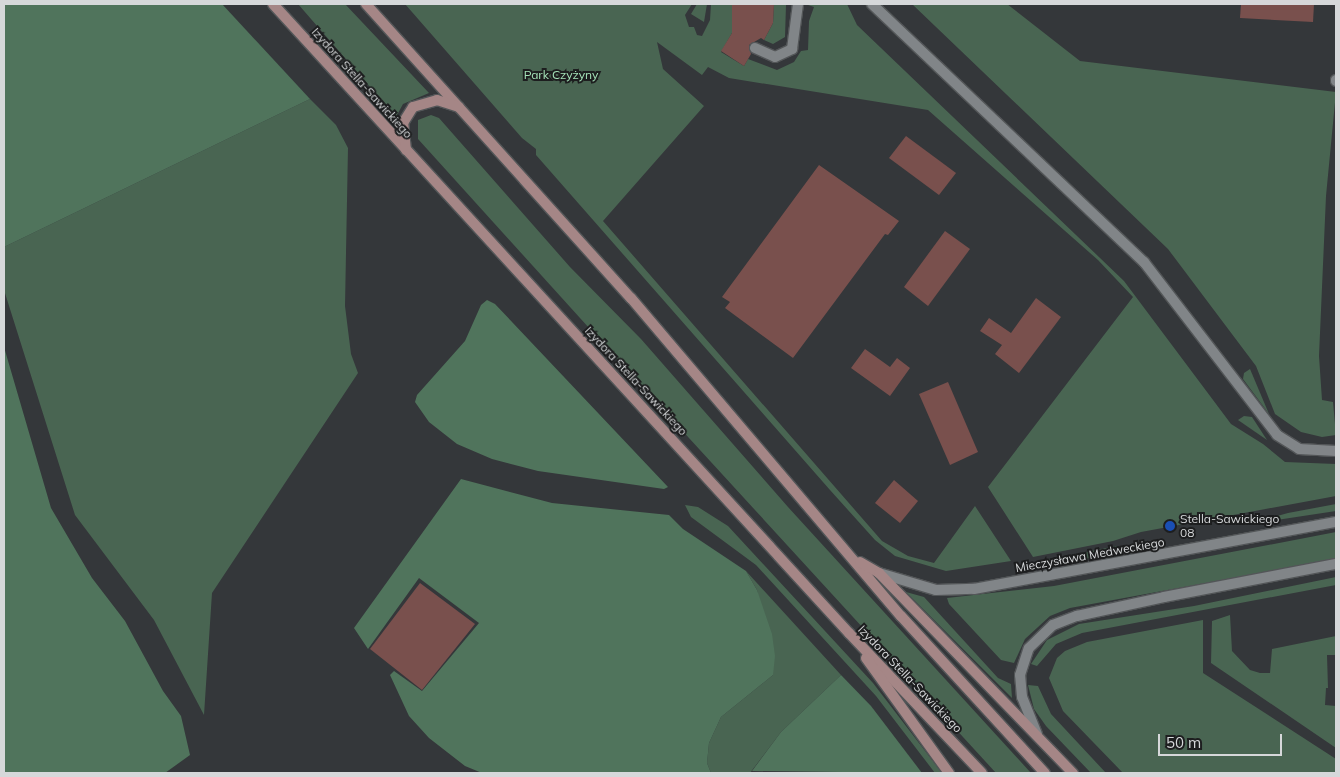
<!DOCTYPE html>
<meta charset="utf-8">
<style>
body{margin:0}
#map{position:relative;width:1340px;height:777px;overflow:hidden;background:#34373a;font-family:Mulish,sans-serif}
div>[style]{position:absolute}
.green>*{inset:0;background:#496552}
.forest>*{inset:0;background:#50745c}
.building>*{inset:0;background:#79504d}
.roads{filter:drop-shadow(1px 0 #535658) drop-shadow(-1px 0 #535658) drop-shadow(0 1px #535658) drop-shadow(0 -1px #535658)}
.minor>*{height:10px;margin:-5px;padding:0 5px;transform-origin:5px;border-radius:5px;background:#818588}
.tertiary>*{height:10px;margin:-5px;padding:0 5px;transform-origin:5px;border-radius:5px;background:#818588}
.secondary>*{height:10px;margin:-5px;padding:0 5px;transform-origin:5px;border-radius:5px;background:#a58686}
.dots>*{width:14px;height:14px;translate:-50% -50%;box-sizing:border-box;border:2px solid #1d1e1f;border-radius:50%}
span{translate:-50% -50%;white-space:nowrap;text-align:center;line-height:1.15;-webkit-text-stroke:4px #1d1e1f;paint-order:stroke}
.park-label{font-size:12px;color:#a5e3b9}
.street-label{font-size:12px;color:#d6d8da}
.poi-label{font-size:12px;color:#d6d8da}
.left{translate:0 -50%;text-align:left}
.frame{position:absolute;inset:0;border:5px solid #d6d8da;pointer-events:none}
.scale{position:absolute;left:1158px;top:734px;width:124px;height:22px;box-sizing:border-box;border:2px solid #d6d8da;border-top:0;padding-left:6px;font-size:15px;line-height:18px;white-space:nowrap;color:#d6d8da;-webkit-text-stroke:4px #1d1e1f;paint-order:stroke}
</style>
<div id="map">
<div class="green">
<i style="clip-path:polygon(298px 4px,345px 4px,429px 93px,403px 104px,396px 117px)"></i>
<i style="clip-path:polygon(405px 4px,692px 4px,685px 15px,689px 27px,694px 27px,697px 35px,702px 36px,710px 20px,711px 4px,733px 4px,732px 33px,721px 52px,744px 66px,748px 59px,777px 70px,794px 62px,801px 51px,808px 50px,809px 21px,814px 7px,805px 4px,847px 4px,857px 25px,1124px 281px,1231px 424px,1263px 444px,1285px 462px,1336px 464px,1336px 496px,1141px 532px,1113px 541px,1033px 557px,988px 487px,1133px 297px,1098px 260px,928px 110px,729px 78px,708px 67px,702px 75px,657px 42px,663px 69px,704px 106px,603px 221px,882px 541px,908px 556px,934px 563px,975px 506px,1011px 561px,946px 571px,895px 556px,875px 540px,830px 490px,536px 155px,536px 149px,522px 138px)"></i>
<i style="clip-path:polygon(697px 4px,707px 4px,704px 22px,691px 14px)"></i>
<i style="clip-path:polygon(774px 4px,786px 5px,785px 37px,773px 44px,764px 40px,773px 23px)"></i>
<i style="clip-path:polygon(912px 4px,1007px 4px,1080px 61px,1336px 92px,1326px 196px,1319px 356px,1322px 400px,1333px 402px,1336px 435px,1322px 437px,1301px 432px,1275px 414px,1256px 366px,1168px 249px)"></i>
<i style="clip-path:polygon(310px 99px,336px 125px,348px 148px,345px 306px,351px 354px,358px 373px,212px 593px,204px 715px,154px 620px,75px 515px,4px 290px,4px 247px)"></i>
<i style="clip-path:polygon(431px 115px,439px 118px,570px 267px,641px 339px,788px 507px,1031px 773px,996px 773px,656px 402px,418px 139px,418px 120px)"></i>
<i style="clip-path:polygon(1250px 369px,1269px 414px,1243px 379px,1244px 373px)"></i>
<i style="clip-path:polygon(1244px 416px,1252px 417px,1267px 440px,1238px 420px)"></i>
<i style="clip-path:polygon(1336px 504px,1336px 511px,1244px 525px,1288px 513px)"></i>
<i style="clip-path:polygon(685px 505px,698px 507px,728px 526px,873px 683px,942px 773px,935px 773px,876px 696px,756px 565px,691px 517px)"></i>
<i style="clip-path:polygon(1336px 532px,1336px 559px,1070px 608px,1050px 616px,1025px 639px,1014px 663px,1001px 660px,949px 604px,947px 598px,1054px 586px)"></i>
<i style="clip-path:polygon(1117px 546px,1117px 550px,1095px 557px,1041px 567px,1035px 562px)"></i>
<i style="clip-path:polygon(746px 571px,841px 675px,781px 732px,750px 773px,711px 773px,707px 763px,709px 743px,721px 717px,773px 675px,757px 590px)"></i>
<i style="clip-path:polygon(1336px 577px,1336px 585px,1082px 633px,1056px 644px,1037px 666px,1031px 664px,1047px 640px,1079px 624px,1194px 606px)"></i>
<i style="clip-path:polygon(906px 592px,924px 597px,998px 678px,1011px 684px,1012px 698px)"></i>
<i style="clip-path:polygon(1230px 615px,1232px 651px,1250px 670px,1260px 673px,1270px 673px,1272px 649px,1336px 636px,1336px 655px,1327px 655px,1328px 688px,1326px 688px,1325px 705px,1336px 706px,1336px 748px,1211px 663px,1212px 621px)"></i>
<i style="clip-path:polygon(1203px 620px,1203px 673px,1336px 759px,1336px 773px,1123px 773px,1063px 711px,1049px 678px,1057px 658px,1065px 651px,1087px 642px)"></i>
<i style="clip-path:polygon(1028px 685px,1038px 686px,1051px 714px,1106px 773px,1091px 773px,1046px 726px,1034px 709px)"></i>
</div>
<div class="forest">
<i style="clip-path:polygon(4px 4px,222px 4px,310px 99px,4px 247px)"></i>
<i style="clip-path:polygon(487px 300px,495px 304px,668px 487px,664px 489px,538px 471px,492px 459px,457px 444px,429px 422px,415px 402px,417px 395px,465px 341px,481px 305px)"></i>
<i style="clip-path:polygon(4px 347px,51px 508px,92px 578px,125px 621px,163px 691px,181px 716px,190px 755px,165px 773px,4px 773px)"></i>
<i style="clip-path:polygon(461px 479px,552px 503px,669px 515px,683px 529px,746px 571px,757px 590px,772px 634px,775px 656px,773px 675px,721px 717px,709px 743px,707px 763px,711px 773px,482px 773px,465px 766px,429px 738px,409px 716px,390px 675px,394px 671px,422px 691px,479px 623px,419px 578px,368px 649px,354px 628px)"></i>
<i style="clip-path:polygon(841px 675px,871px 706px,922px 773px,752px 771px,781px 732px)"></i>
</div>
<div class="building">
<i style="clip-path:polygon(732px 4px,774px 4px,773px 23px,764px 40px,761px 38px,749px 45px,751px 54px,744px 66px,721px 51px,732px 33px)"></i>
<i style="clip-path:polygon(1241px 4px,1314px 4px,1313px 22px,1240px 18px)"></i>
<i style="clip-path:polygon(906px 136px,956px 173px,939px 195px,889px 158px)"></i>
<i style="clip-path:polygon(819px 165px,899px 221px,888px 235px,885px 234px,793px 358px,725px 308px,730px 302px,722px 297px)"></i>
<i style="clip-path:polygon(945px 231px,970px 249px,928px 306px,904px 287px)"></i>
<i style="clip-path:polygon(1036px 298px,1061px 317px,1019px 373px,995px 354px,1002px 345px,980px 331px,989px 318px,1011px 333px)"></i>
<i style="clip-path:polygon(865px 349px,890px 367px,897px 358px,910px 368px,890px 396px,851px 368px)"></i>
<i style="clip-path:polygon(948px 382px,978px 452px,950px 465px,919px 394px)"></i>
<i style="clip-path:polygon(894px 480px,918px 501px,900px 523px,875px 503px)"></i>
<i style="clip-path:polygon(420px 583px,475px 624px,422px 690px,370px 649px)"></i>
</div>
<div class="roads">
<div class="minor">
<i style="left:872px;top:4px;width:375px;rotate:43.5deg"></i>
<i style="left:1144px;top:262px;width:218px;rotate:52.4deg"></i>
<i style="left:1277px;top:435px;width:26px;rotate:32deg"></i>
<i style="left:1299px;top:449px;width:37px;rotate:3deg"></i>
<i style="left:755px;top:48px;width:22px;rotate:24deg"></i>
<i style="left:775px;top:57px;width:19px;rotate:-25deg"></i>
<i style="left:792px;top:49px;width:45px;rotate:-82.4deg"></i>
<i style="left:1336px;top:81px;width:1px;rotate:-90deg"></i>
</div>
<div class="tertiary">
<i style="left:879px;top:573px;width:59px;rotate:16.6deg"></i>
<i style="left:936px;top:590px;width:38px;rotate:-2deg"></i>
<i style="left:974px;top:589px;width:368px;rotate:-10.5deg"></i>
<i style="left:1037px;top:734px;width:40px;rotate:-112deg"></i>
<i style="left:1022px;top:697px;width:22px;rotate:-95deg"></i>
<i style="left:1020px;top:675px;width:28px;rotate:-72deg"></i>
<i style="left:1029px;top:648px;width:33px;rotate:-44deg"></i>
<i style="left:1053px;top:625px;width:26px;rotate:-21deg"></i>
<i style="left:1077px;top:616px;width:89px;rotate:-12.3deg"></i>
<i style="left:1164px;top:597px;width:175px;rotate:-10.9deg"></i>
</div>
<div class="secondary">
<i style="left:273px;top:4px;width:853px;rotate:47.52deg"></i>
<i style="left:849px;top:633px;width:193px;rotate:46.5deg"></i>
<i style="left:366px;top:4px;width:396px;rotate:48deg"></i>
<i style="left:631px;top:298px;width:417px;rotate:49.7deg"></i>
<i style="left:901px;top:616px;width:213px;rotate:47.5deg"></i>
<i style="left:406px;top:150px;width:27px;rotate:-96deg"></i>
<i style="left:403px;top:123px;width:19px;rotate:-58deg"></i>
<i style="left:413px;top:107px;width:25px;rotate:-16deg"></i>
<i style="left:437px;top:100px;width:23px;rotate:18deg"></i>
<i style="left:860px;top:562px;width:22px;rotate:30deg"></i>
<i style="left:879px;top:573px;width:279px;rotate:45.9deg"></i>
<i style="left:866px;top:658px;width:142px;rotate:54.2deg"></i>
</div>
</div>
<div class="dots">
<i style="left:1170px;top:526px;background:#1a4fb4"></i>
</div>
<div class="park-label">
<span style="left:561px;top:75px">Park Czyżyny</span>
</div>
<div class="street-label">
<span style="left:362px;top:83px;rotate:48deg">Izydora Stella-Sawickiego</span>
<span style="left:636px;top:381px;rotate:47deg">Izydora Stella-Sawickiego</span>
<span style="left:1090px;top:555px;rotate:-10deg">Mieczysława Medweckiego</span>
<span style="left:910px;top:679px;rotate:46deg">Izydora Stella-Sawickiego</span>
</div>
<div class="poi-label">
<span class="left" style="left:1180px;top:526px">Stella-Sawickiego<br>08</span>
</div>
<div class="frame"></div>
<div class="scale">50 m</div>
</div>
